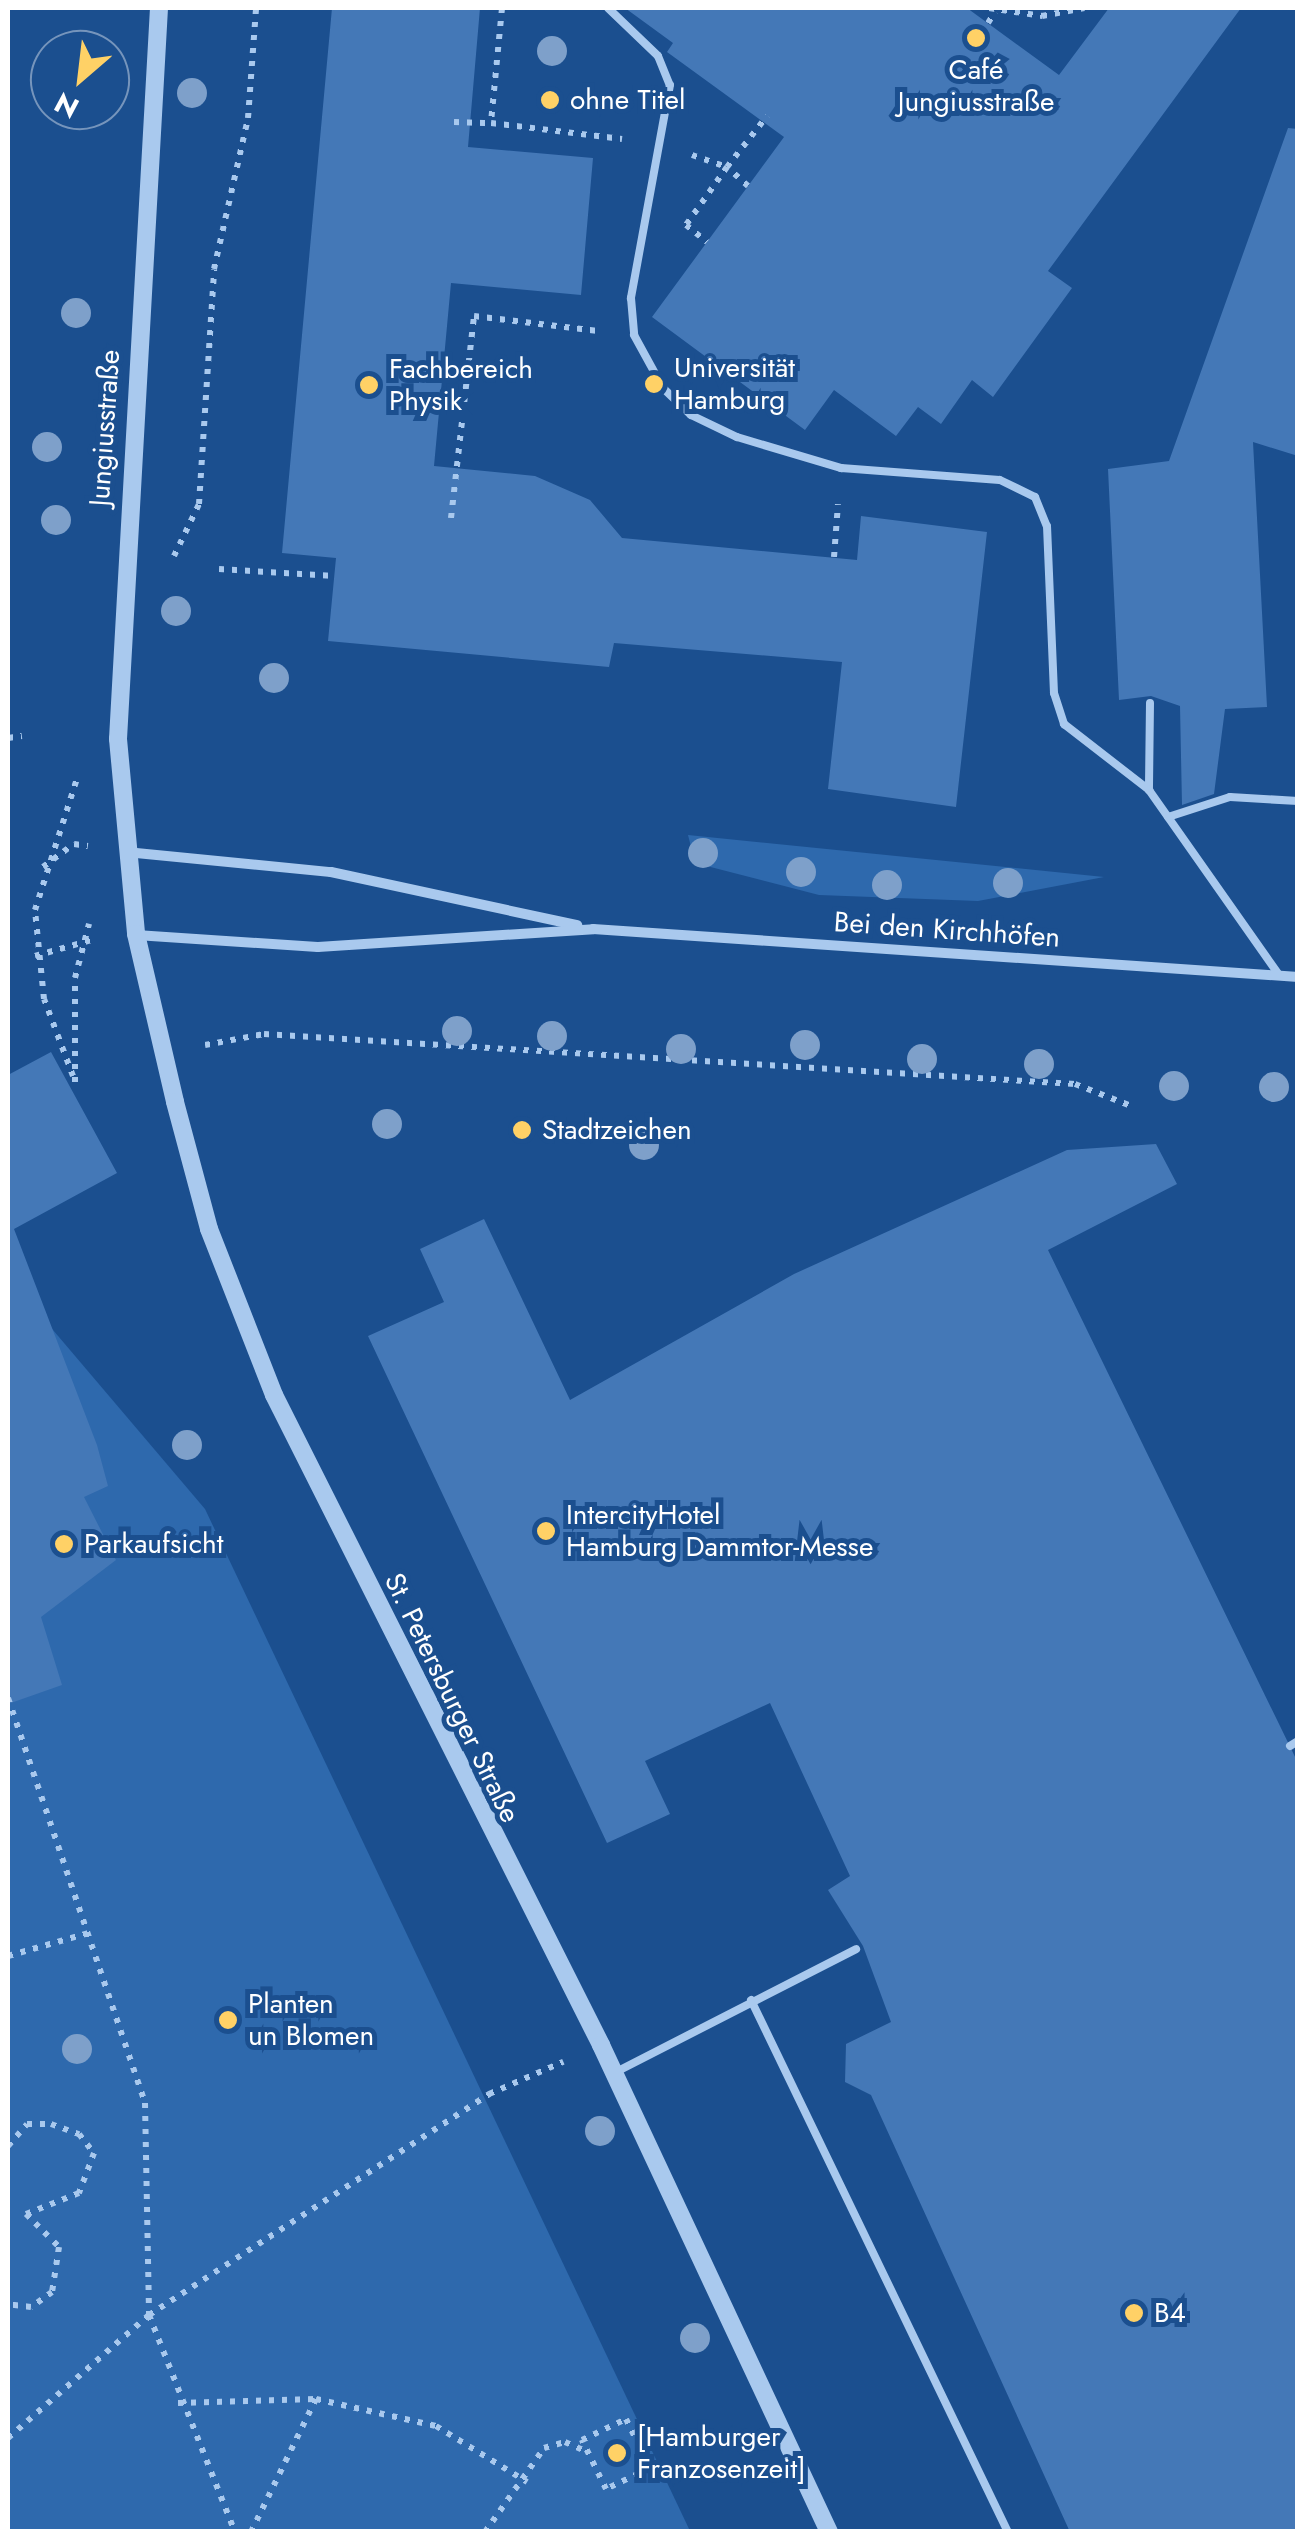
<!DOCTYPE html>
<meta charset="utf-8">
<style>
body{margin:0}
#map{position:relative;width:1305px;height:2539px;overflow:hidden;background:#1b4f8f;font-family:Jost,sans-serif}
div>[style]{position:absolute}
.green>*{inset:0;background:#2e69ad}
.building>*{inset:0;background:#4478b7}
.path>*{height:6px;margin-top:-3px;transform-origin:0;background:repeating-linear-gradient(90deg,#a9c9ee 0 5px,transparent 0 13px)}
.service>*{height:8px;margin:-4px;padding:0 4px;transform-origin:4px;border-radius:4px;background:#a9c9ee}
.minor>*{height:10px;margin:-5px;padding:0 5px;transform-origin:5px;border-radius:5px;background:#a9c9ee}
.tertiary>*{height:18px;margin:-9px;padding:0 9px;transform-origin:9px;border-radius:9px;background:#a9c9ee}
.trees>*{width:30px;height:30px;margin:-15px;border-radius:50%;background:#7ea0ca}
.dots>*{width:28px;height:28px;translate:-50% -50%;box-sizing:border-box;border:5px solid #1b4f8f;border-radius:50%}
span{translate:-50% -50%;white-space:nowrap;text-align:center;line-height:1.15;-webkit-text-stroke:10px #1b4f8f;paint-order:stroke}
.poi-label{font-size:28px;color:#fff}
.left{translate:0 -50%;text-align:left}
.street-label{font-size:28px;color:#fff}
.frame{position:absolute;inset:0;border:10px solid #fff;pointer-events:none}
.north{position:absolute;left:30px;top:30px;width:100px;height:100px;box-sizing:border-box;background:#1b4f8f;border:2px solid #7695bc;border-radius:50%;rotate:208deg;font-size:28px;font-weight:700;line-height:40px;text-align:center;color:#fff}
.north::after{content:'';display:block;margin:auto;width:35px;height:45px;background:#ffd166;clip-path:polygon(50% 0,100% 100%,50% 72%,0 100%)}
</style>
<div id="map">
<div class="green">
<i style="clip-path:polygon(688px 835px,1104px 877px,978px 901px,819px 895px,695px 863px)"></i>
<i style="clip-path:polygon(8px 1277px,205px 1509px,690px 2531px,8px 2531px)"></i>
</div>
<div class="building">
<i style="clip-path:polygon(332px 8px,480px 8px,468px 147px,593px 158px,581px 295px,451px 283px,434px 466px,535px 476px,590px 500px,622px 538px,857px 560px,861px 516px,987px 532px,956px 807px,828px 789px,842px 662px,614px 643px,609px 667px,328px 641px,336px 558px,282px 553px)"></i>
<i style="clip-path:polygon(625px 8px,967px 8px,1059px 75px,1109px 8px,1241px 8px,1048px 271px,1072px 288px,993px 397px,972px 380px,941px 424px,918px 407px,896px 436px,834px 390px,805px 430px,652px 317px,784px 137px,667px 52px,673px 43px)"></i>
<i style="clip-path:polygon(1288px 128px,1298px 129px,1298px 456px,1253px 442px,1267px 707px,1225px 709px,1214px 794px,1182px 805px,1180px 706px,1151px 696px,1119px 700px,1108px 469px,1169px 461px)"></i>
<i style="clip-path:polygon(51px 1052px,117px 1173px,14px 1229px,97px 1445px,108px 1486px,84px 1497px,116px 1560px,41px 1617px,62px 1685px,8px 1704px,8px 1075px)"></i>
<i style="clip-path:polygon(1156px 1144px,1177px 1184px,1048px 1250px,1298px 1763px,1298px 2532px,1070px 2532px,871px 2095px,845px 2082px,846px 2044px,891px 2022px,863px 1946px,828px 1890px,850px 1876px,770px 1703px,645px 1761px,670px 1814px,607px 1843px,368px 1336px,444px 1302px,420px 1249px,484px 1219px,570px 1400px,794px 1274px,1067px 1150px)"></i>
</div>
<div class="path">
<i style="left:502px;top:8px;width:116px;rotate:95.5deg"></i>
<i style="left:491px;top:123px;width:132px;rotate:7deg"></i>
<i style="left:989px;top:8px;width:54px;rotate:8.6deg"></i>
<i style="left:1042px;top:16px;width:43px;rotate:-10.8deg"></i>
<i style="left:988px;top:23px;width:13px;rotate:-58deg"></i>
<i style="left:454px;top:122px;width:37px;rotate:2deg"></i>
<i style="left:692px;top:155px;width:37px;rotate:19deg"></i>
<i style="left:727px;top:167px;width:71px;rotate:125.3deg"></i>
<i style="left:686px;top:225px;width:27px;rotate:39deg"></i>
<i style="left:748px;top:186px;width:28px;rotate:-138deg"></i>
<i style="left:727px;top:167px;width:65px;rotate:-51.9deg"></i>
<i style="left:451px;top:518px;width:203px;rotate:-83.5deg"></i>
<i style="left:474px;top:316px;width:125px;rotate:6.9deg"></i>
<i style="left:174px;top:556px;width:58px;rotate:-64.3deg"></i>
<i style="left:199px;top:504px;width:235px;rotate:-86.3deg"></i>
<i style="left:214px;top:269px;width:155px;rotate:-77.3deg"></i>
<i style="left:248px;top:118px;width:110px;rotate:-85.8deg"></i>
<i style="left:834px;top:557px;width:53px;rotate:-85.7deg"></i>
<i style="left:219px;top:569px;width:116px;rotate:3.5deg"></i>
<i style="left:8px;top:738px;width:14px;rotate:-8deg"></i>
<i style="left:43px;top:867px;width:39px;rotate:-37deg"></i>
<i style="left:74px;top:844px;width:14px;rotate:8deg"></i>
<i style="left:35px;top:956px;width:62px;rotate:-15.8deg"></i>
<i style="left:205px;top:1045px;width:60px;rotate:-10.6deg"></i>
<i style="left:264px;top:1034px;width:813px;rotate:3.53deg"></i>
<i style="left:1075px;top:1084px;width:60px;rotate:21.4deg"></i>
<i style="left:73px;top:1076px;width:82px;rotate:-110.6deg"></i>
<i style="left:44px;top:999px;width:89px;rotate:-95.8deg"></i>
<i style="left:35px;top:910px;width:139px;rotate:-72.3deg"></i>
<i style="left:75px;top:1082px;width:104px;rotate:-90deg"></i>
<i style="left:75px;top:978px;width:56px;rotate:-75.5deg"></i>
<i style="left:8px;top:1698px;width:428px;rotate:71.3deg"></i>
<i style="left:145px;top:2103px;width:212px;rotate:88.9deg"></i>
<i style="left:149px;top:2315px;width:233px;rotate:68.4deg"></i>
<i style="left:8px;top:1956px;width:87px;rotate:-15.9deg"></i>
<i style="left:8px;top:2146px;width:29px;rotate:-49deg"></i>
<i style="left:27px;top:2124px;width:24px"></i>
<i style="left:51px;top:2124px;width:30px;rotate:20deg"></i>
<i style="left:79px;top:2134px;width:24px;rotate:52deg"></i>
<i style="left:94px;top:2153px;width:43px;rotate:110.6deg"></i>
<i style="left:79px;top:2193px;width:57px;rotate:158.4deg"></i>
<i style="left:26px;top:2214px;width:47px;rotate:45deg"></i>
<i style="left:59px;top:2247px;width:46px;rotate:98.8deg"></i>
<i style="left:52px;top:2292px;width:26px;rotate:144deg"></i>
<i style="left:31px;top:2307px;width:23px;rotate:-173deg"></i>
<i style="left:178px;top:2403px;width:138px;rotate:-1.7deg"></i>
<i style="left:626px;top:2419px;width:55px;rotate:63.9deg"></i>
<i style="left:650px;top:2468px;width:49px;rotate:154.5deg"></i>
<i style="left:606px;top:2489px;width:55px;rotate:-116.1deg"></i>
<i style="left:582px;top:2440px;width:49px;rotate:-25.5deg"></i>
<i style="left:8px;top:2438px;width:187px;rotate:-41.1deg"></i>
<i style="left:149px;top:2315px;width:406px;rotate:-33deg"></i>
<i style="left:489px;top:2094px;width:81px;rotate:-23.4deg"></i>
<i style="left:251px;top:2532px;width:148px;rotate:-64deg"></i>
<i style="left:316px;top:2399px;width:123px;rotate:12.7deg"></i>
<i style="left:436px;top:2426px;width:107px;rotate:31.6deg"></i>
<i style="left:485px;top:2532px;width:103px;rotate:-54.9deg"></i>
<i style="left:544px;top:2448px;width:22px;rotate:-16deg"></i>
<i style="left:565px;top:2442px;width:24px;rotate:24deg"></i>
</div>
<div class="service">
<i style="left:608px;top:8px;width:69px;rotate:43.8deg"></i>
<i style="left:658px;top:56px;width:31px;rotate:68deg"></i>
<i style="left:670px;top:85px;width:217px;rotate:100.4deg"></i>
<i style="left:631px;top:298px;width:37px;rotate:85deg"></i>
<i style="left:634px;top:335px;width:60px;rotate:61.3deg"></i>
<i style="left:663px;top:388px;width:39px;rotate:44deg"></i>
<i style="left:691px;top:415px;width:51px;rotate:25.6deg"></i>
<i style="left:737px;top:437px;width:109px;rotate:16.6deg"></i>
<i style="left:841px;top:468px;width:159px;rotate:4.3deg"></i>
<i style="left:1000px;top:480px;width:39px;rotate:26deg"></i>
<i style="left:1035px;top:497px;width:31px;rotate:68deg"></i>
<i style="left:1047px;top:526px;width:167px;rotate:87.6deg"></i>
<i style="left:1054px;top:693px;width:33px;rotate:72deg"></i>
<i style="left:1064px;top:724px;width:108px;rotate:37.8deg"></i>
<i style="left:1150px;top:703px;width:87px;rotate:90.7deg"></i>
<i style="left:1149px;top:790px;width:226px;rotate:54.9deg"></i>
<i style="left:1168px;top:817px;width:65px;rotate:-17.9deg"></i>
<i style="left:1230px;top:797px;width:68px;rotate:3.4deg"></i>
<i style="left:1290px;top:1746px;width:9px;rotate:-32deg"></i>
<i style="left:751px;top:2000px;width:591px;rotate:64.22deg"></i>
<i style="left:614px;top:2073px;width:272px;rotate:-27.1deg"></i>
</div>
<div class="minor">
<i style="left:126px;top:852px;width:206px;rotate:5.6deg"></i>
<i style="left:331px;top:872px;width:252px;rotate:12.2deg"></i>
<i style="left:136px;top:935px;width:182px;rotate:3.8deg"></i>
<i style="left:318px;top:947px;width:276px;rotate:-3.7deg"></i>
<i style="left:593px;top:929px;width:707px;rotate:3.89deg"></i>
</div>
<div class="tertiary">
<i style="left:159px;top:8px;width:732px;rotate:93.21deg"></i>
<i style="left:118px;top:739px;width:196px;rotate:84.7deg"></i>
<i style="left:136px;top:934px;width:172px;rotate:76.9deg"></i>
<i style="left:175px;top:1102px;width:131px;rotate:75deg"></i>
<i style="left:209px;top:1229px;width:178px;rotate:68.6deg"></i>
<i style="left:274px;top:1395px;width:728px;rotate:63.29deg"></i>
<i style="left:601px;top:2045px;width:538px;rotate:64.91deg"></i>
</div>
<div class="trees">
<i style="left:552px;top:51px"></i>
<i style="left:192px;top:93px"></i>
<i style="left:76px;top:313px"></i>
<i style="left:47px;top:447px"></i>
<i style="left:56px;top:520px"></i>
<i style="left:176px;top:611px"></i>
<i style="left:274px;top:678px"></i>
<i style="left:703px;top:853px"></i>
<i style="left:801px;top:872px"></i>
<i style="left:1008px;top:883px"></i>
<i style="left:887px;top:885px"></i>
<i style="left:457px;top:1031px"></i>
<i style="left:552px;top:1036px"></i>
<i style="left:805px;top:1045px"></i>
<i style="left:681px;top:1049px"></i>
<i style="left:922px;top:1059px"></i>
<i style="left:1039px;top:1064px"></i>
<i style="left:1174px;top:1086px"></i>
<i style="left:1274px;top:1087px"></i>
<i style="left:387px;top:1124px"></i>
<i style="left:644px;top:1145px"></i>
<i style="left:187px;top:1445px"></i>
<i style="left:77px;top:2049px"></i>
<i style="left:600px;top:2131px"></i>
<i style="left:695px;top:2338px"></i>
</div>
<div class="dots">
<i style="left:976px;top:38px;background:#ffd166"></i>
<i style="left:550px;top:100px;background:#ffd166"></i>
<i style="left:654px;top:384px;background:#ffd166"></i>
<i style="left:369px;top:385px;background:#ffd166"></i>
<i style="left:522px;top:1130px;background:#ffd166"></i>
<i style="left:546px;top:1531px;background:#ffd166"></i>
<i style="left:64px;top:1544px;background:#ffd166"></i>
<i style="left:228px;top:2020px;background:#ffd166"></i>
<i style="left:1134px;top:2313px;background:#ffd166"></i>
<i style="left:617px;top:2453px;background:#ffd166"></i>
</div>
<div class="poi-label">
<span style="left:976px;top:86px">Café<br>Jungiusstraße</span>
<span class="left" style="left:570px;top:100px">ohne Titel</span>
<span class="left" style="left:674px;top:384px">Universität<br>Hamburg</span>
<span class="left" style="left:389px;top:385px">Fachbereich<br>Physik</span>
<span class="left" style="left:542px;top:1130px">Stadtzeichen</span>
<span class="left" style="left:566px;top:1531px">IntercityHotel<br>Hamburg Dammtor-Messe</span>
<span class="left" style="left:84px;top:1544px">Parkaufsicht</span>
<span class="left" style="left:248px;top:2020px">Planten<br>un Blomen</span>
<span class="left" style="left:1154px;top:2313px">B4</span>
<span class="left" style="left:637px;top:2453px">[Hamburger<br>Franzosenzeit]</span>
</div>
<div class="street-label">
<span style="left:105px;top:428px;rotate:-86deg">Jungiusstraße</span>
<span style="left:947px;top:930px;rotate:4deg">Bei den Kirchhöfen</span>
<span style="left:452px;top:1698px;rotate:64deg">St. Petersburger Straße</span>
</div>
<div class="frame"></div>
<div class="north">N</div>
</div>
